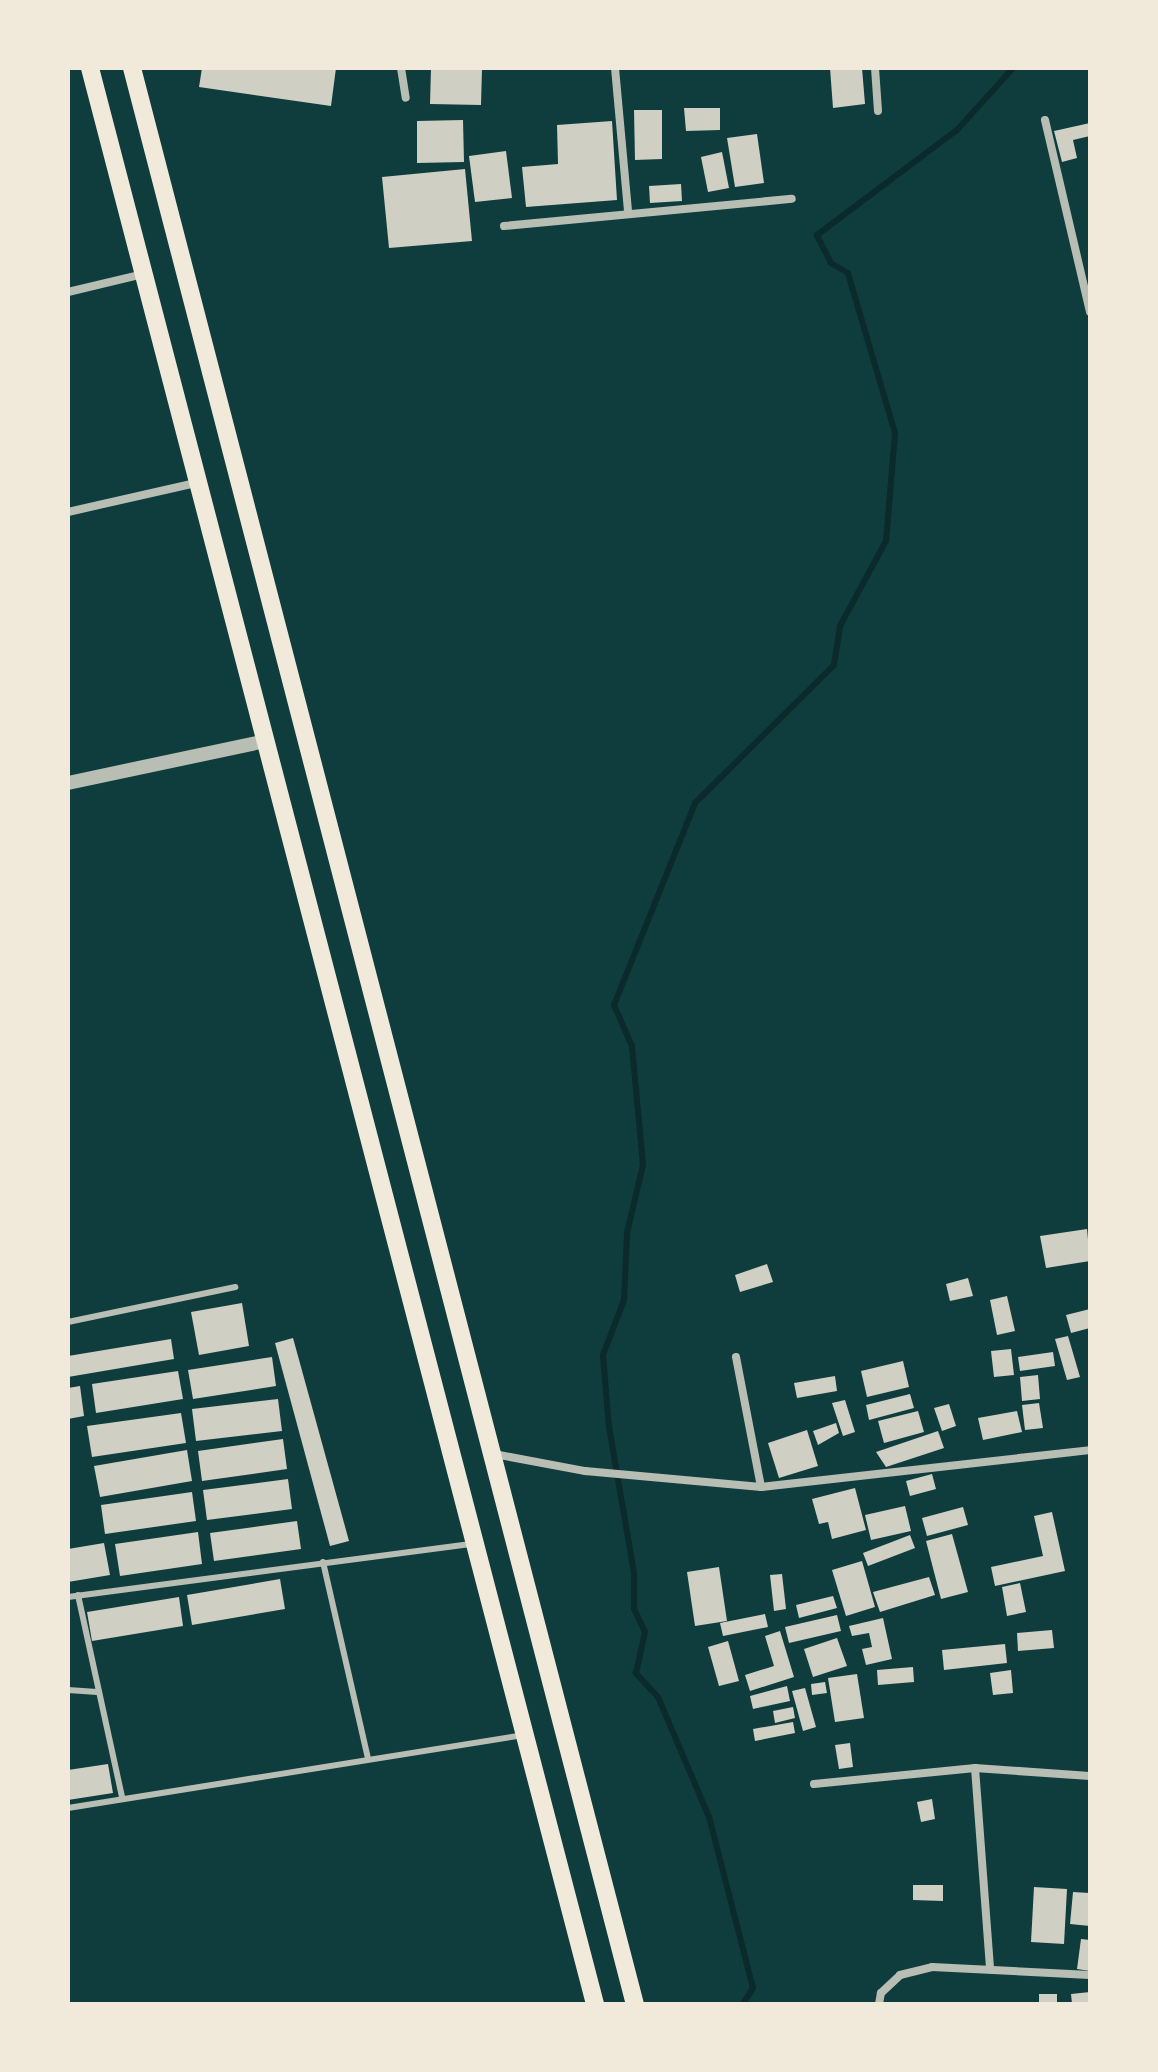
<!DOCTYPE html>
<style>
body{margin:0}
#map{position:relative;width:1158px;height:2072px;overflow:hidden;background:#0f3d3e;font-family:"Titillium Web",sans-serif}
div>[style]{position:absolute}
.stream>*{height:6px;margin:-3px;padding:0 3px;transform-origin:3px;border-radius:3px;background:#0a2a2b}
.building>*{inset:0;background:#cfcfc3}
.service>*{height:6px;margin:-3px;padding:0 3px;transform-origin:3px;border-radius:3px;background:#b8beb3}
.minor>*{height:8px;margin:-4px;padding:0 4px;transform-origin:4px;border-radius:4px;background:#b8beb3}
.tertiary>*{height:14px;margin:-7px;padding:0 7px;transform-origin:7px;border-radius:7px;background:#b8beb3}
.primary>*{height:18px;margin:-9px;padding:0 9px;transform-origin:9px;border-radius:9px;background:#f1e9da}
span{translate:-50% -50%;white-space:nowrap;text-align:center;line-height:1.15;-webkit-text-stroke:7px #f1e9da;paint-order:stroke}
.frame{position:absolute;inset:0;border:70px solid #f1e9da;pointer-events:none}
</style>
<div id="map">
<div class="stream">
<i style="left:743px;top:2004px;width:19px;rotate:-58deg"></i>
<i style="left:753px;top:1988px;width:177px;rotate:-104.4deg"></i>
<i style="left:709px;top:1817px;width:130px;rotate:-113deg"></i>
<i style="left:658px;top:1697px;width:33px;rotate:-133deg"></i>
<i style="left:636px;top:1673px;width:42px;rotate:-77.6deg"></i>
<i style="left:645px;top:1632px;width:26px;rotate:-115deg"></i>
<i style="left:634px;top:1608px;width:35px;rotate:-90deg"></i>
<i style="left:634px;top:1573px;width:148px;rotate:-99.7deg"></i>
<i style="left:609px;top:1427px;width:72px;rotate:-94.8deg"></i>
<i style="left:603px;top:1355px;width:59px;rotate:-69.1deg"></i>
<i style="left:624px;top:1300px;width:67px;rotate:-87.4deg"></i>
<i style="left:627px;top:1233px;width:70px;rotate:-76.8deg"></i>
<i style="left:643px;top:1165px;width:120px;rotate:-95.3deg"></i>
<i style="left:632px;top:1046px;width:45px;rotate:-113.7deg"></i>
<i style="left:614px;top:1005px;width:218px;rotate:-68.1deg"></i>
<i style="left:695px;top:803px;width:196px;rotate:-44.8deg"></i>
<i style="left:834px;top:665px;width:39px;rotate:-81deg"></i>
<i style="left:840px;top:626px;width:97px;rotate:-61.6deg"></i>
<i style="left:886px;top:541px;width:108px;rotate:-85.2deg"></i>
<i style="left:895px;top:433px;width:167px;rotate:-106.4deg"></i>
<i style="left:848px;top:273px;width:20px;rotate:-150deg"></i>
<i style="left:831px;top:263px;width:31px;rotate:-117deg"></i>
<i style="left:817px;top:235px;width:175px;rotate:-36.9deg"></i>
<i style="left:957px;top:130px;width:84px;rotate:-47.9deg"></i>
</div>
<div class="building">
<i style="clip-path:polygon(202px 68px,336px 68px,331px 106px,199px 87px)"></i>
<i style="clip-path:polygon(431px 68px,482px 68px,481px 105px,430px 104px)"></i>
<i style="clip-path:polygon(830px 68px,862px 68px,865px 104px,833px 108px)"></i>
<i style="clip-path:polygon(684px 108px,720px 108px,720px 130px,686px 131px)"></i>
<i style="clip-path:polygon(634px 110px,662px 110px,662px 159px,635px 160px)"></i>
<i style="clip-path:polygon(463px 120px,464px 162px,417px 163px,417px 121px)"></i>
<i style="clip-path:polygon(612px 121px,617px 200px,526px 207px,522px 167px,558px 164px,557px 125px)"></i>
<i style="clip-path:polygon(1090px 123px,1090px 136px,1073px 140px,1077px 158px,1062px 162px,1054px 131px)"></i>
<i style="clip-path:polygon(757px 134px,764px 183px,735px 187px,727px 138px)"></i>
<i style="clip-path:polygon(506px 151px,512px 198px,475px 202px,469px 156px)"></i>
<i style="clip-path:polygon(722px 152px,729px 188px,708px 192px,701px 157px)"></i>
<i style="clip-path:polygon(465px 169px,472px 241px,389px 248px,382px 177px)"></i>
<i style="clip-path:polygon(681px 184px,682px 201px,650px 203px,649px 186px)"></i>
<i style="clip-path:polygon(1087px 1229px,1090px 1261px,1046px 1268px,1040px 1236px)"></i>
<i style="clip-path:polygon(767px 1264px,773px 1282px,740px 1292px,735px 1275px)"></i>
<i style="clip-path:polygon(968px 1278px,973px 1296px,950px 1301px,946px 1284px)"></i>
<i style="clip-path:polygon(1007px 1296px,1015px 1331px,997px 1335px,990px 1300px)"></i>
<i style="clip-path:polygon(242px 1303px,249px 1346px,199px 1355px,191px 1312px)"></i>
<i style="clip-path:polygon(1090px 1309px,1090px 1328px,1071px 1333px,1066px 1315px)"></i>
<i style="clip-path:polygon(1068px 1336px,1080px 1377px,1067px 1380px,1055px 1339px)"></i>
<i style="clip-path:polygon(293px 1338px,349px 1541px,330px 1546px,275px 1343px)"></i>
<i style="clip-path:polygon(171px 1339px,174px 1359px,68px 1377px,68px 1356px)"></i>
<i style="clip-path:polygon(1011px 1349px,1014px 1375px,994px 1377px,991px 1351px)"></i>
<i style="clip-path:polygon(1053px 1352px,1055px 1366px,1020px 1371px,1018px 1357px)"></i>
<i style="clip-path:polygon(272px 1357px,276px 1386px,193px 1399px,188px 1370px)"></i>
<i style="clip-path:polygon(903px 1361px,909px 1387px,867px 1397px,861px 1371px)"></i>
<i style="clip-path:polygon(178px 1371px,183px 1399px,96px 1413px,92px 1384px)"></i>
<i style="clip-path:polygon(1038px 1375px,1040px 1399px,1022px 1401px,1020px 1377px)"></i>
<i style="clip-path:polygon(835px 1376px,837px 1391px,797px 1398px,794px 1383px)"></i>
<i style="clip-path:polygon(80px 1386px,84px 1416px,68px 1419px,68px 1388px)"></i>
<i style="clip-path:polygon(910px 1394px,914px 1408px,869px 1420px,866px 1405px)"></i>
<i style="clip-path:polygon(278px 1399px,282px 1431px,196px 1441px,192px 1409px)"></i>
<i style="clip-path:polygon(845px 1400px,855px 1432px,843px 1436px,832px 1403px)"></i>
<i style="clip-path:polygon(1039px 1403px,1043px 1428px,1025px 1430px,1022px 1405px)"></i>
<i style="clip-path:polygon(949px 1404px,956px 1426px,942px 1431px,934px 1408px)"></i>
<i style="clip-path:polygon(918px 1411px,924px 1432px,884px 1443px,878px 1421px)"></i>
<i style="clip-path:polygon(1017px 1411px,1022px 1432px,983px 1440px,978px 1418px)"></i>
<i style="clip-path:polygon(181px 1413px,186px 1443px,92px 1457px,87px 1426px)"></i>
<i style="clip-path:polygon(836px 1423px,839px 1433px,818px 1445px,813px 1431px)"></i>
<i style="clip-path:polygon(807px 1430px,818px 1466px,779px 1478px,768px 1443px)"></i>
<i style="clip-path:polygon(938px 1431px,944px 1448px,886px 1467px,876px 1452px)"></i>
<i style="clip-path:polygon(283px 1439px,287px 1469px,202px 1481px,198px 1451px)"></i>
<i style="clip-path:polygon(187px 1450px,192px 1481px,100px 1497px,94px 1466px)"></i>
<i style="clip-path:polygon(932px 1474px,936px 1489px,910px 1496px,906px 1481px)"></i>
<i style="clip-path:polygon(288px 1479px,292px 1509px,207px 1520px,203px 1490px)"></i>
<i style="clip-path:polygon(855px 1488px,866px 1530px,832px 1539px,828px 1522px,819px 1524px,812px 1499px)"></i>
<i style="clip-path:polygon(192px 1492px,196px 1521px,105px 1534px,101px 1505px)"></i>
<i style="clip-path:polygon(905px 1506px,911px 1531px,871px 1540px,865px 1515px)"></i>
<i style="clip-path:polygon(963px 1507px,968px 1525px,927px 1536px,922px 1518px)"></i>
<i style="clip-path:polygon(1052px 1512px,1065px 1571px,995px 1586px,991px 1567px,1043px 1556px,1034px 1516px)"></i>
<i style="clip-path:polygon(297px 1521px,301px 1549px,214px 1561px,210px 1533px)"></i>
<i style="clip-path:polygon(198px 1532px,202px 1564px,120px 1576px,115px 1544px)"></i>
<i style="clip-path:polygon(952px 1534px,968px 1592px,941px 1599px,926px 1541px)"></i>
<i style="clip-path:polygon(910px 1535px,915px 1548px,868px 1566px,863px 1553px)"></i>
<i style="clip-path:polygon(104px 1543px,110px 1575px,68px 1582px,68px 1549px)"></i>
<i style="clip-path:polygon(862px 1561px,875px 1607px,846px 1616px,832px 1570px)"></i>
<i style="clip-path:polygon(719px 1567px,727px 1621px,695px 1626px,687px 1572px)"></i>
<i style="clip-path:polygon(782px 1574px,786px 1609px,774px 1611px,770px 1575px)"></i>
<i style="clip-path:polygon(929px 1577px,935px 1595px,880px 1612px,873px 1592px)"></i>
<i style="clip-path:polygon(280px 1579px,285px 1609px,192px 1625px,187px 1595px)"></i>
<i style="clip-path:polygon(1020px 1583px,1026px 1612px,1007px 1616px,1002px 1587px)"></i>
<i style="clip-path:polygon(833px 1596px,837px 1608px,799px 1618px,796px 1605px)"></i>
<i style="clip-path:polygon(179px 1597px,183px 1626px,92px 1641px,87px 1612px)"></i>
<i style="clip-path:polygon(765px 1614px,768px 1627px,723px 1636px,720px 1623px)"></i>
<i style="clip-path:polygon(837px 1615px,841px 1631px,789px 1643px,785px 1627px)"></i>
<i style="clip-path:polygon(883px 1618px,892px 1659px,866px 1665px,862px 1649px,872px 1647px,869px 1633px,852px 1636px,849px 1626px)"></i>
<i style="clip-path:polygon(1052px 1630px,1054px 1648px,1018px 1651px,1017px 1633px)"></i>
<i style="clip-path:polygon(780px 1631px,794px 1677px,750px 1691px,745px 1675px,774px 1666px,765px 1636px)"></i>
<i style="clip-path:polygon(837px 1638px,847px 1666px,813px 1677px,804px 1649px)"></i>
<i style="clip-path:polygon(728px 1641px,739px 1681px,719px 1686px,708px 1647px)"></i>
<i style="clip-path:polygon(1005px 1644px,1007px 1663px,944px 1670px,942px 1650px)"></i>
<i style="clip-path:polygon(913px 1667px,914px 1682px,878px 1685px,877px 1670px)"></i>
<i style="clip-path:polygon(1011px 1670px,1013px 1693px,993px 1695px,990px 1673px)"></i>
<i style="clip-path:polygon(857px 1674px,864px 1718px,835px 1722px,828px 1678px)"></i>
<i style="clip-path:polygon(825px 1682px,827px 1693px,812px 1695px,811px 1684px)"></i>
<i style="clip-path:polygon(787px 1686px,790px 1701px,753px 1709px,750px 1696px)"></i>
<i style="clip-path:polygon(805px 1688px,816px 1727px,803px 1731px,792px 1691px)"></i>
<i style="clip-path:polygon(793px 1707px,795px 1718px,775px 1723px,773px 1711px)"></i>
<i style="clip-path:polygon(793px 1722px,795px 1733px,755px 1741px,753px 1729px)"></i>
<i style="clip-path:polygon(850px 1743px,853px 1767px,839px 1769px,835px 1745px)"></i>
<i style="clip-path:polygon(108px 1764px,113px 1793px,68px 1800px,68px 1770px)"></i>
<i style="clip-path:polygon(932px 1799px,935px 1819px,921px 1822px,917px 1802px)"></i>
<i style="clip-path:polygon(913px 1885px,943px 1885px,943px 1901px,913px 1900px)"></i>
<i style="clip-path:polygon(1034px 1887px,1067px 1889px,1064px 1944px,1031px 1942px)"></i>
<i style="clip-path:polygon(1073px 1892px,1090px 1893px,1090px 1926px,1070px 1924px)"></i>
<i style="clip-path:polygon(1081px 1939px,1090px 1940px,1090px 1971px,1077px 1969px)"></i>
<i style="clip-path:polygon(1090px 1992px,1090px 2004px,1072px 2004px,1071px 1994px)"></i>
<i style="clip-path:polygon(1039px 1994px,1057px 1994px,1057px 2004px,1039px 2004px)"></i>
</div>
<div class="service">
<i style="left:68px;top:1322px;width:171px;rotate:-11.8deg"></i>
<i style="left:323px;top:1562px;width:202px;rotate:77.1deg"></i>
<i style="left:78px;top:1595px;width:207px;rotate:77.7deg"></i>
<i style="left:68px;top:1597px;width:408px;rotate:-7.5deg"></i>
<i style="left:68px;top:1690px;width:29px;rotate:4deg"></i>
<i style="left:68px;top:1808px;width:461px;rotate:-9.1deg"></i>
</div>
<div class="minor">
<i style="left:401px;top:68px;width:30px;rotate:81deg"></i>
<i style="left:615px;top:68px;width:144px;rotate:84.8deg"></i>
<i style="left:875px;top:68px;width:43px;rotate:86deg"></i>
<i style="left:1045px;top:120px;width:197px;rotate:76.8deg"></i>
<i style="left:504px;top:226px;width:289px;rotate:-5.4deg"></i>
<i style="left:68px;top:292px;width:77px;rotate:-13.5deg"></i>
<i style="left:68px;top:512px;width:131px;rotate:-12.8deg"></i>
<i style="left:736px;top:1357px;width:132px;rotate:79.1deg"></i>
<i style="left:494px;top:1454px;width:93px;rotate:10.6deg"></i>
<i style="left:585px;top:1471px;width:177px;rotate:5.2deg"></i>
<i style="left:761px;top:1487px;width:331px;rotate:-6.4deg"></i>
<i style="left:975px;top:1768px;width:202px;rotate:85.7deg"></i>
<i style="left:814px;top:1784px;width:162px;rotate:-5.7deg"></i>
<i style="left:975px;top:1768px;width:115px;rotate:4deg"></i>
<i style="left:879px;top:2004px;width:11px;rotate:-80deg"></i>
<i style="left:881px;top:1993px;width:26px;rotate:-43deg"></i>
<i style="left:900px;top:1975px;width:33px;rotate:-14deg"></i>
<i style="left:932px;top:1967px;width:158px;rotate:2.9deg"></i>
</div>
<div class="tertiary">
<i style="left:68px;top:783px;width:202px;rotate:-12deg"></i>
</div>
<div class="primary">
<i style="left:90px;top:68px;width:2001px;rotate:75.38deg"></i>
<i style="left:132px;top:68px;width:2000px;rotate:75.44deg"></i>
</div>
<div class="frame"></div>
</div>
